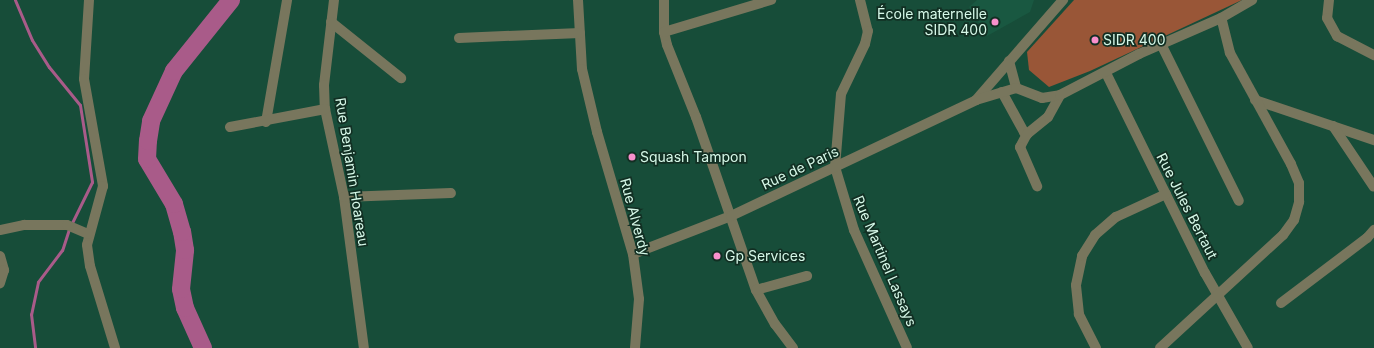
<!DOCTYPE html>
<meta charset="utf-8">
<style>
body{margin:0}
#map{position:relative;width:1374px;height:348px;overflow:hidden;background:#174d39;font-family:Inter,sans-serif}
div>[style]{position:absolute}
.built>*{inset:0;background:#195841}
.green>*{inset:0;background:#995637}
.stream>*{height:3px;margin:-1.5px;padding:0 1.5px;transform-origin:1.5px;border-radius:1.5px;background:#a95b89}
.river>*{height:18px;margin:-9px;padding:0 9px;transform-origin:9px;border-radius:9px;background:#a95b89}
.minor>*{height:10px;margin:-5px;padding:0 5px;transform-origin:5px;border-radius:5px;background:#78765d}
.dots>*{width:11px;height:11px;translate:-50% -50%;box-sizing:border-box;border:2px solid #122f23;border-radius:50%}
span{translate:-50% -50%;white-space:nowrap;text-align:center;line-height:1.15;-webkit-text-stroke:3.5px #122f23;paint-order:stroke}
.poi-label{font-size:14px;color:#d6f8e8}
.right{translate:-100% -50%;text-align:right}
.left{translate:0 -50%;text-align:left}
.street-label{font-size:14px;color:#d6f8e8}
</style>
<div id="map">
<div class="built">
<i style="clip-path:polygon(977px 0,1034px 0,1030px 12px,987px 36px,969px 7px)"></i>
</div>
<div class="green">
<i style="clip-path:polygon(1074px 0,1242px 0,1090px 71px,1049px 87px,1029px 70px,1027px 52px)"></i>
</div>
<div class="stream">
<i style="left:15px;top:0;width:43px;rotate:67deg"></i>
<i style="left:32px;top:40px;width:32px;rotate:58deg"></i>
<i style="left:49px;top:67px;width:49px;rotate:50.8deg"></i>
<i style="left:80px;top:105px;width:78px;rotate:81.1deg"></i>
<i style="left:92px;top:182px;width:52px;rotate:116.1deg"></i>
<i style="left:69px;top:229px;width:22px;rotate:108deg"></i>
<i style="left:62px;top:250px;width:40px;rotate:127deg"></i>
<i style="left:38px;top:282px;width:33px;rotate:102deg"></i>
<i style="left:31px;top:314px;width:34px;rotate:83deg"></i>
</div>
<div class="river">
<i style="left:203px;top:348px;width:44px;rotate:-114.2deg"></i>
<i style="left:185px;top:308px;width:19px;rotate:-102deg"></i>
<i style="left:181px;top:289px;width:39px;rotate:-84deg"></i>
<i style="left:185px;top:250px;width:18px;rotate:-99deg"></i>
<i style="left:182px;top:232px;width:29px;rotate:-106deg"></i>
<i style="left:174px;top:204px;width:52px;rotate:-121deg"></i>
<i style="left:147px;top:159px;width:18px;rotate:-87deg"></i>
<i style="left:148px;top:141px;width:20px;rotate:-81deg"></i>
<i style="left:151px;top:121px;width:55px;rotate:-65.3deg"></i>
<i style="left:174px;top:71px;width:91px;rotate:-51.2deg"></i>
</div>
<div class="minor">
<i style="left:89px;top:0;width:79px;rotate:93.6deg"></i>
<i style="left:84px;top:79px;width:109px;rotate:79.9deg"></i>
<i style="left:103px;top:186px;width:61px;rotate:105.2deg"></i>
<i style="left:87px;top:245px;width:21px;rotate:82deg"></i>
<i style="left:90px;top:266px;width:86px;rotate:73deg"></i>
<i style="left:334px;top:0;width:86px;rotate:96.7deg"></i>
<i style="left:324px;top:85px;width:24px;rotate:88deg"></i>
<i style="left:325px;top:109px;width:90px;rotate:77.8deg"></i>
<i style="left:344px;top:197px;width:152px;rotate:82.5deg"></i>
<i style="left:578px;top:0;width:69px;rotate:86.7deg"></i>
<i style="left:582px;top:69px;width:65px;rotate:76.6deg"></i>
<i style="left:597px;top:132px;width:127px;rotate:73.6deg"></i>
<i style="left:633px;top:254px;width:45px;rotate:82.4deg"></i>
<i style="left:639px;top:299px;width:49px;rotate:94.7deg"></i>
<i style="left:664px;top:0;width:32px;rotate:90deg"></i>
<i style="left:664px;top:32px;width:13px;rotate:77deg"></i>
<i style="left:667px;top:45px;width:78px;rotate:68.1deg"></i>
<i style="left:696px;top:117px;width:183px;rotate:70.9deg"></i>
<i style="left:756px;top:290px;width:39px;rotate:61deg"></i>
<i style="left:775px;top:324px;width:30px;rotate:53deg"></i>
<i style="left:860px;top:0;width:32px;rotate:76deg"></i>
<i style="left:868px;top:31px;width:13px;rotate:103deg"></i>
<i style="left:865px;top:44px;width:55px;rotate:115.6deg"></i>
<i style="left:841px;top:94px;width:73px;rotate:94.7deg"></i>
<i style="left:835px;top:167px;width:66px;rotate:73.2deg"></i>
<i style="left:854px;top:230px;width:129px;rotate:65.8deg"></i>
<i style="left:1329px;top:0;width:18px;rotate:96deg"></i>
<i style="left:1327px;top:18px;width:21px;rotate:61deg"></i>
<i style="left:1337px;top:36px;width:42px;rotate:27.2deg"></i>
<i style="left:331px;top:22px;width:90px;rotate:38.7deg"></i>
<i style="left:664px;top:32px;width:112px;rotate:-16.7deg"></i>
<i style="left:459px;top:38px;width:121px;rotate:-2.4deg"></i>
<i style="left:1161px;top:44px;width:175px;rotate:63.6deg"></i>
<i style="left:1009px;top:61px;width:28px;rotate:75deg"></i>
<i style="left:1106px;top:73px;width:223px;rotate:63.7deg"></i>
<i style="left:1205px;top:273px;width:86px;rotate:60.2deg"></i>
<i style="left:1002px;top:92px;width:46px;rotate:61.2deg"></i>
<i style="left:1024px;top:132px;width:4px;rotate:34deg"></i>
<i style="left:1027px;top:134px;width:27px;rotate:-39deg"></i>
<i style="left:1048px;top:117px;width:25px;rotate:-61deg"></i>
<i style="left:976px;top:100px;width:133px;rotate:-49deg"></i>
<i style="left:1255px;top:100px;width:126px;rotate:18.6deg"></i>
<i style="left:266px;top:122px;width:124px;rotate:-80.2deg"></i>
<i style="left:1333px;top:126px;width:73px;rotate:56.1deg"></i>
<i style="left:230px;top:127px;width:97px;rotate:-10.7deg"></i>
<i style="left:1027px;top:134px;width:15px;rotate:118deg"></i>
<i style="left:1020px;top:147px;width:43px;rotate:66.4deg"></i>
<i style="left:344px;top:197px;width:107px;rotate:-2.1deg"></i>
<i style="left:0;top:230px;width:25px;rotate:-12deg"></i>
<i style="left:24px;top:225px;width:43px"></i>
<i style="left:67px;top:225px;width:23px;rotate:23deg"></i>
<i style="left:633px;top:254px;width:105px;rotate:-21.2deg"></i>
<i style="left:731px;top:216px;width:271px;rotate:-25.3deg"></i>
<i style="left:976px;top:100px;width:42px;rotate:-16.7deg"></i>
<i style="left:1016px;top:88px;width:28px;rotate:21deg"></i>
<i style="left:1042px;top:98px;width:18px;rotate:-9deg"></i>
<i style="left:1060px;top:95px;width:89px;rotate:-27.4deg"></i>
<i style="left:1139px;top:54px;width:90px;rotate:-23.7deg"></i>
<i style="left:1221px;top:18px;width:36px;rotate:-30deg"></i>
<i style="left:0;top:256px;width:15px;rotate:74deg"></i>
<i style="left:4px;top:270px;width:14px;rotate:107deg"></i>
<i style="left:756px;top:290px;width:53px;rotate:-15.4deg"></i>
<i style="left:1281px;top:303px;width:108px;rotate:-37.1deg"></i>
<i style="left:1367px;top:238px;width:11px;rotate:-49deg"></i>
<i style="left:1096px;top:348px;width:38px;rotate:-117deg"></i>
<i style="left:1079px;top:314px;width:29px;rotate:-96deg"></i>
<i style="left:1076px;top:285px;width:30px;rotate:-78deg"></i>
<i style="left:1082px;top:256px;width:25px;rotate:-58deg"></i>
<i style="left:1095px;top:235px;width:28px;rotate:-41deg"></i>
<i style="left:1116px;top:217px;width:55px;rotate:-24.7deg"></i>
<i style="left:1160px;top:348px;width:167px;rotate:-42.6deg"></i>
<i style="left:1283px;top:235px;width:19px;rotate:-54deg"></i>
<i style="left:1294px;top:220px;width:19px;rotate:-74deg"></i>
<i style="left:1299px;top:202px;width:19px;rotate:-90deg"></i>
<i style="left:1299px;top:183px;width:21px;rotate:-113deg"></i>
<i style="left:1291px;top:164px;width:127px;rotate:-118.8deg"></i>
<i style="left:1230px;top:53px;width:36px;rotate:-104deg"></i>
</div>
<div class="dots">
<i style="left:995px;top:22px;background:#f890cc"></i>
<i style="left:1095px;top:40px;background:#f890cc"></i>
<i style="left:632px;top:157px;background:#f890cc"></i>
<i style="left:717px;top:256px;background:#f890cc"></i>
</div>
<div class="poi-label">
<span class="right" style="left:987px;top:22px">École maternelle<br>SIDR 400</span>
<span class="left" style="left:1103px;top:40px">SIDR 400</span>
<span class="left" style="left:640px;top:157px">Squash Tampon</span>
<span class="left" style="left:725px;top:256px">Gp Services</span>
</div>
<div class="street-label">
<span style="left:800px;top:168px;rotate:-25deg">Rue de Paris</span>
<span style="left:352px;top:172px;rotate:81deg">Rue Benjamin Hoareau</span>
<span style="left:1187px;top:206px;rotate:63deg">Rue Jules Bertaut</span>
<span style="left:635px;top:217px;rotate:75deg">Rue Alverdy</span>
<span style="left:885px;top:261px;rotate:67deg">Rue Martinel Lassays</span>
</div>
</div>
